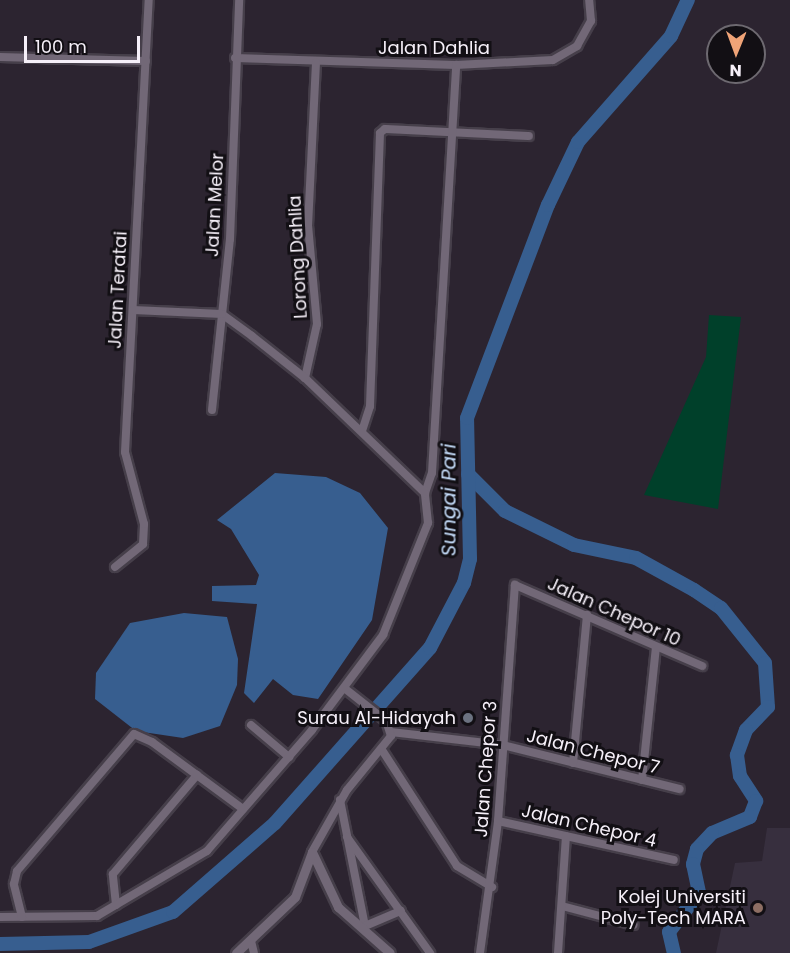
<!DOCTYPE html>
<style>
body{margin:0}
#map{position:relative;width:790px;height:953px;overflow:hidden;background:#2c2430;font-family:Poppins,sans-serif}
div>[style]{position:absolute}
.education>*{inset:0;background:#372f3e}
.green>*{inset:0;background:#00402a}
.water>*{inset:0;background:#375e8f}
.river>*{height:14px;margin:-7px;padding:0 7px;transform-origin:7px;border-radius:7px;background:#375e8f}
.roads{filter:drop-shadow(2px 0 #463f4a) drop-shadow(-2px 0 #463f4a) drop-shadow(0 2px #463f4a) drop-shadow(0 -2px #463f4a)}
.minor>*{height:8px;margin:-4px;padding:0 4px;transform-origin:4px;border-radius:4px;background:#726877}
.tertiary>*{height:9px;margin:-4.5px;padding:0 4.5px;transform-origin:4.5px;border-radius:4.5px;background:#726877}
.dots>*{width:16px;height:16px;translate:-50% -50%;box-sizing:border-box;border:3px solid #120f14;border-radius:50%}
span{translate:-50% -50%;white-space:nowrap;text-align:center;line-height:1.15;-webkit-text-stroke:6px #120f14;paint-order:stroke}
.street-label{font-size:18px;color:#f6f0f9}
.poi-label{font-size:18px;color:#f6f0f9}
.right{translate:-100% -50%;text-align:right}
.water-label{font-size:20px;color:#c6defc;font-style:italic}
.north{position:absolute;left:706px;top:24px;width:60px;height:60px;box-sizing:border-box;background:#120f14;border:2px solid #6d6970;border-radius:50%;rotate:181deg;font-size:16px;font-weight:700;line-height:24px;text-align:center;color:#f6f0f9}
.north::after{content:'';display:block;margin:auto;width:21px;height:27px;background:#efa377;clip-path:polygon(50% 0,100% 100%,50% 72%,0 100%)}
.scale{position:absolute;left:24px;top:36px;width:116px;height:27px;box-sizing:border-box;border:3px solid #f6f0f9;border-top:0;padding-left:8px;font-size:18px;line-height:21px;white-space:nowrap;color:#f6f0f9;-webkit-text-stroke:4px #120f14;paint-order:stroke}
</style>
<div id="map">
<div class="education">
<i style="clip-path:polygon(767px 828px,790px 828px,790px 953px,716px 953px,735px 863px,762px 861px)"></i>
</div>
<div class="green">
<i style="clip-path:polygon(709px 315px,741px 317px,718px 509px,644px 495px,706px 357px)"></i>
</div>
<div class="water">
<i style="clip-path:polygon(275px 473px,326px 477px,360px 493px,388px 528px,372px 620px,318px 699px,293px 695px,273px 679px,254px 703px,244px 693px,257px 604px,212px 601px,212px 586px,256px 585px,259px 575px,231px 529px,217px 520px)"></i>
<i style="clip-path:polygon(184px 613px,227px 617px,238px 659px,237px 685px,220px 726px,183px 738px,136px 731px,95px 699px,96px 673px,130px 623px)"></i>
</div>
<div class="river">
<i style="left:468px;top:474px;width:52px;rotate:45deg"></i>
<i style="left:505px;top:511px;width:77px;rotate:26.2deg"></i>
<i style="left:574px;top:545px;width:63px;rotate:11.8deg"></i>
<i style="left:636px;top:558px;width:66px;rotate:28.9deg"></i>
<i style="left:694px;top:590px;width:32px;rotate:34deg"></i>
<i style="left:721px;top:608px;width:70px;rotate:51.3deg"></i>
<i style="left:765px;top:663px;width:44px;rotate:86.1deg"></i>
<i style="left:768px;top:707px;width:32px;rotate:134deg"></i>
<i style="left:746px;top:730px;width:27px;rotate:110deg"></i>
<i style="left:737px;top:755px;width:21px;rotate:82deg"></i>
<i style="left:740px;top:776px;width:30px;rotate:57deg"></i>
<i style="left:756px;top:801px;width:17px;rotate:111deg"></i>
<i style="left:750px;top:817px;width:41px;rotate:157.2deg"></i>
<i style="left:712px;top:833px;width:22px;rotate:133deg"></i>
<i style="left:697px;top:849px;width:16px;rotate:105deg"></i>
<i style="left:693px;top:864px;width:30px;rotate:78deg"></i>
<i style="left:699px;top:893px;width:49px;rotate:127.6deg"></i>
<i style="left:669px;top:932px;width:22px;rotate:77deg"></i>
<i style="left:0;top:944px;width:89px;rotate:-1.3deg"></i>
<i style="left:89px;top:942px;width:89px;rotate:-19.7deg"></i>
<i style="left:173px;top:912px;width:135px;rotate:-41.1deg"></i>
<i style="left:275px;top:823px;width:234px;rotate:-48.5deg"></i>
<i style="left:430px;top:648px;width:73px;rotate:-62.4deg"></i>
<i style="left:464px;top:583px;width:25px;rotate:-76deg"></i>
<i style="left:470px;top:559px;width:141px;rotate:-91.2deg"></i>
<i style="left:467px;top:418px;width:228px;rotate:-69.2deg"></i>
<i style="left:548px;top:205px;width:70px;rotate:-64.5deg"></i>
<i style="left:578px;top:142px;width:141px;rotate:-48.7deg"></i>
<i style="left:671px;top:36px;width:40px;rotate:-65deg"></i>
</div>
<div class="roads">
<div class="minor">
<i style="left:0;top:57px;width:146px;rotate:1.6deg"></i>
<i style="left:235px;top:58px;width:221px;rotate:1.8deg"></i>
<i style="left:456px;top:65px;width:97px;rotate:-3deg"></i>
<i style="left:553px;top:60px;width:28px;rotate:-30deg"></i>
<i style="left:577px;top:46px;width:29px;rotate:-61deg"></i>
<i style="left:591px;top:21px;width:21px;rotate:-95deg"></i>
<i style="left:305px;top:378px;width:55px;rotate:-77.5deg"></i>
<i style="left:317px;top:324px;width:98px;rotate:-95.2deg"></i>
<i style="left:308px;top:226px;width:164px;rotate:-87.2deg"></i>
<i style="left:212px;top:410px;width:172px;rotate:-84deg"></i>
<i style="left:230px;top:239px;width:239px;rotate:-87.8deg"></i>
<i style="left:362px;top:431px;width:26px;rotate:-72deg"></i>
<i style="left:370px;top:406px;width:273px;rotate:-87.9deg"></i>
<i style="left:380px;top:133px;width:6px;rotate:-39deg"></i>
<i style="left:385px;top:129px;width:144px;rotate:2.8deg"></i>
<i style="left:425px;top:493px;width:21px;rotate:-71deg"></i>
<i style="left:432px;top:473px;width:409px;rotate:-86.6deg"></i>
<i style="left:115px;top:567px;width:36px;rotate:-39deg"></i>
<i style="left:143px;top:544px;width:20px;rotate:-87deg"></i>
<i style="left:144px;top:524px;width:74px;rotate:-104.8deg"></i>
<i style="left:125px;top:452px;width:453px;rotate:-87deg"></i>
<i style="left:251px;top:725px;width:50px;rotate:40.1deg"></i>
<i style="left:391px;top:732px;width:113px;rotate:6.6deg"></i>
<i style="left:503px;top:745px;width:182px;rotate:14deg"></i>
<i style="left:382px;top:750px;width:138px;rotate:57.1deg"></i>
<i style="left:457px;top:866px;width:41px;rotate:31deg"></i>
<i style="left:573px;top:763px;width:149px;rotate:-84.6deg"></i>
<i style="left:642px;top:780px;width:134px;rotate:-84deg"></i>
<i style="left:340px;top:800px;width:128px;rotate:78.8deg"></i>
<i style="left:365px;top:926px;width:39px;rotate:-23deg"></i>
<i style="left:498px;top:821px;width:180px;rotate:12.5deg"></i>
<i style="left:347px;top:837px;width:143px;rotate:54.4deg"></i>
<i style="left:312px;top:852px;width:71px;rotate:-60.6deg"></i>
<i style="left:347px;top:790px;width:70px;rotate:-50.8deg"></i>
<i style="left:391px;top:736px;width:16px;rotate:-108deg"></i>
<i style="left:386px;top:721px;width:53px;rotate:-141.8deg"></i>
<i style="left:116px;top:905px;width:31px;rotate:-96deg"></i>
<i style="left:113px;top:874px;width:130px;rotate:-49.7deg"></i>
<i style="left:562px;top:906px;width:74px;rotate:14.8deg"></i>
<i style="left:0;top:917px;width:97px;rotate:-0.6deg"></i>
<i style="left:97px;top:916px;width:128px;rotate:-30.6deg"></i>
<i style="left:207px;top:851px;width:160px;rotate:-49deg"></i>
<i style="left:312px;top:730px;width:119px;rotate:-53.2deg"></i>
<i style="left:383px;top:635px;width:121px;rotate:-68.1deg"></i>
<i style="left:428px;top:523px;width:30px;rotate:-96deg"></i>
<i style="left:425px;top:493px;width:166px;rotate:-136.2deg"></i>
<i style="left:305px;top:378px;width:68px;rotate:-141.6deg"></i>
<i style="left:252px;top:336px;width:37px;rotate:-144deg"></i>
<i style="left:222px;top:314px;width:89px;rotate:-177.4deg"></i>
<i style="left:22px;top:917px;width:34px;rotate:-104deg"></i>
<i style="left:14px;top:884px;width:13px;rotate:-77deg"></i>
<i style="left:17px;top:871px;width:180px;rotate:-49.5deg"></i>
<i style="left:134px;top:734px;width:20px;rotate:24deg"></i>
<i style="left:152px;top:742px;width:113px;rotate:36.4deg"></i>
<i style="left:251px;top:941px;width:12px;rotate:76deg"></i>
<i style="left:480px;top:953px;width:133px;rotate:-82.2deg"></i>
<i style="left:498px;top:821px;width:237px;rotate:-85.9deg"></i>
<i style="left:515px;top:585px;width:204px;rotate:23.4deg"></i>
<i style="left:558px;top:953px;width:117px;rotate:-86.1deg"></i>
</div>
<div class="tertiary">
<i style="left:312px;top:852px;width:61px;rotate:64.7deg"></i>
<i style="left:338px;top:907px;width:69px;rotate:41.5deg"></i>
<i style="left:236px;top:953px;width:81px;rotate:-43.5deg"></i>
<i style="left:295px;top:897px;width:48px;rotate:-69.3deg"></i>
</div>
</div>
<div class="dots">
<i style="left:468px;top:718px;background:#6b7280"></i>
<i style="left:758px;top:908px;background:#8d6e63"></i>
</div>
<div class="street-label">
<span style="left:434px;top:48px">Jalan Dahlia</span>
<span style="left:215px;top:205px;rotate:-87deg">Jalan Melor</span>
<span style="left:298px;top:257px;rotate:-93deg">Lorong Dahlia</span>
<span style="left:118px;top:290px;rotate:-87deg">Jalan Teratai</span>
<span style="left:614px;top:612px;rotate:24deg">Jalan Chepor 10</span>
<span style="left:593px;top:752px;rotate:14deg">Jalan Chepor 7</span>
<span style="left:486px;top:769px;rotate:-86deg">Jalan Chepor 3</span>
<span style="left:589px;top:826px;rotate:13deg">Jalan Chepor 4</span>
</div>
<div class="poi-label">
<span class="right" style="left:456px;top:718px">Surau Al-Hidayah</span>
<span class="right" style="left:746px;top:908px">Kolej Universiti<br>Poly-Tech MARA</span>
</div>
<div class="water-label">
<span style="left:449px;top:500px;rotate:-90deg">Sungai Pari</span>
</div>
<div class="north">N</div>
<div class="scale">100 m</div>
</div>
